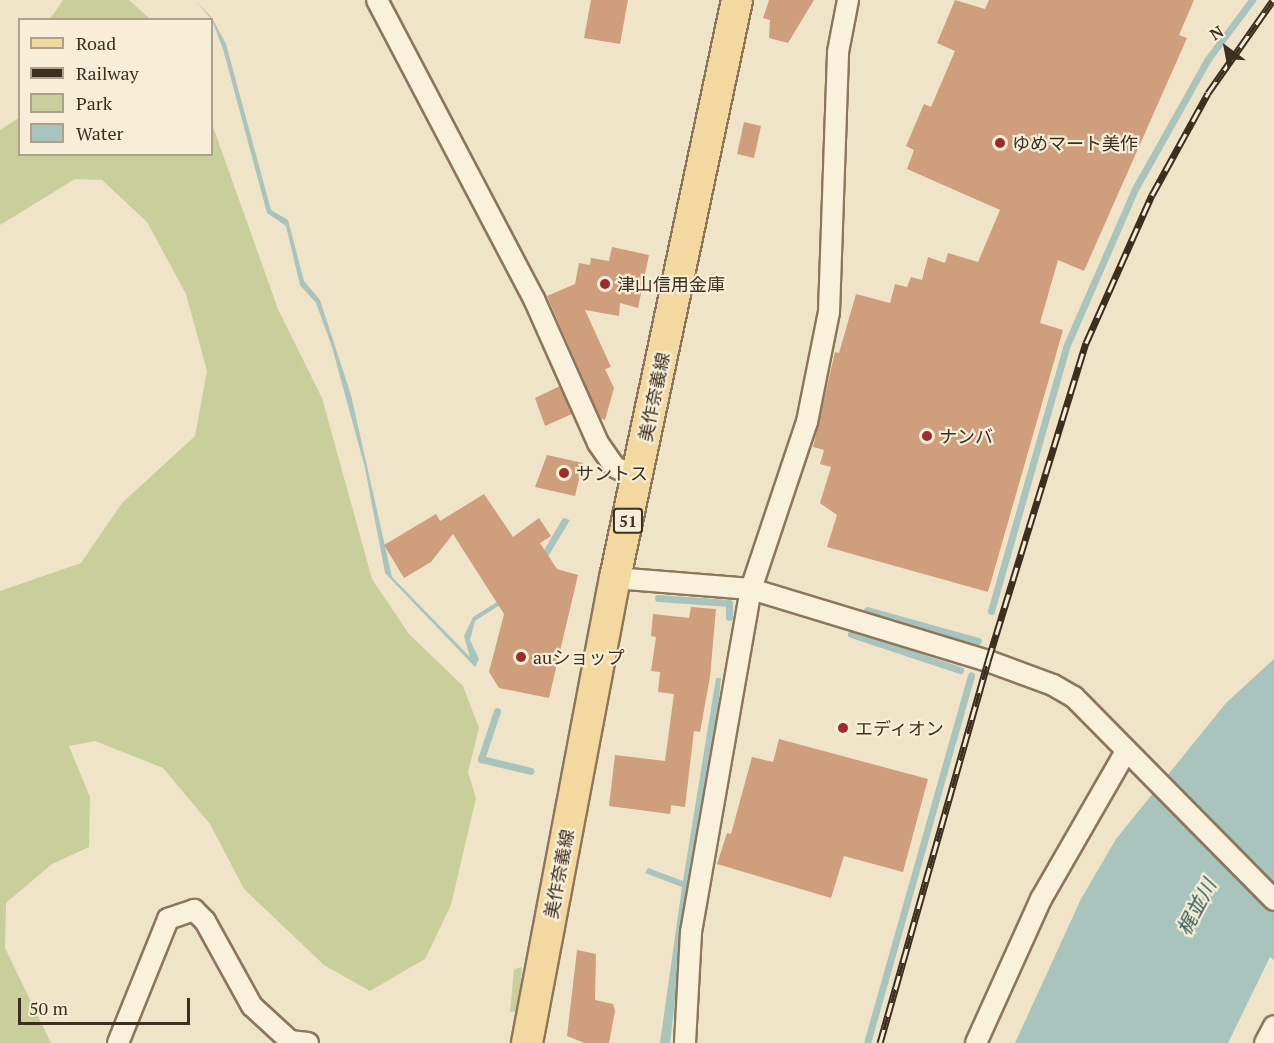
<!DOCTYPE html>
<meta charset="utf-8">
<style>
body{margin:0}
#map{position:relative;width:1274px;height:1043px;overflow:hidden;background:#f0e4c8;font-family:"PT Serif","Noto Sans JP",serif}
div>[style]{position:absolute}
.green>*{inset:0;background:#c9cf9b}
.water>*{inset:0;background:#a9c4bc}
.stream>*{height:7px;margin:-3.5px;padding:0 3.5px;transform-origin:3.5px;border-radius:3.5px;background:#a9c4bc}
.building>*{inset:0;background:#cf9f7d}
.roads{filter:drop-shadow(2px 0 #8d765c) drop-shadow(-2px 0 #8d765c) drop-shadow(0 2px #8d765c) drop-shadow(0 -2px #8d765c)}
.street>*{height:20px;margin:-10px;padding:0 10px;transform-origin:10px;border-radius:10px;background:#faf1dc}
.primary>*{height:30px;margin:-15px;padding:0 15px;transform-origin:15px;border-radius:15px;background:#f3d9a0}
.rail>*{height:7px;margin-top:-3.5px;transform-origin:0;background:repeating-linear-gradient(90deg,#f7eed8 0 14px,#3d2e20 0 28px);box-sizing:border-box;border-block:2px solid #3d2e20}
.dots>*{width:16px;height:16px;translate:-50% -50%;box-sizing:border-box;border:3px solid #f7eed8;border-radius:50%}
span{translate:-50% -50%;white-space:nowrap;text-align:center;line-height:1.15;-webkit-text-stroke:4.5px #f7eed8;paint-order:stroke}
.shield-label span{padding:2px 4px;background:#f7eed8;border:2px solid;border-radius:4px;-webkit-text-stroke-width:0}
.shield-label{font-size:16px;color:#3d2e20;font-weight:700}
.poi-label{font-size:18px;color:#3d2e20}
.left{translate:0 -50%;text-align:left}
.street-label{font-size:18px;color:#3d2e20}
.water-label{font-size:20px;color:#2f5d5a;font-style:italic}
.legend{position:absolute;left:18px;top:18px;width:195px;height:138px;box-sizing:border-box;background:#f7eed8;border:2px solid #ada18e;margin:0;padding:8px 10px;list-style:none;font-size:18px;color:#3d2e20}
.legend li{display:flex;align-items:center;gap:12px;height:30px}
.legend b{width:30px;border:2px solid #ada18e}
.north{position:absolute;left:1196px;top:18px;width:60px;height:60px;-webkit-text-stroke:4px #f7eed8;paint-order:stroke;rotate:328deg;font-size:16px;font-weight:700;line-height:24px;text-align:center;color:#3d2e20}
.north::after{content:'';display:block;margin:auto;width:21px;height:27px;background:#3d2e20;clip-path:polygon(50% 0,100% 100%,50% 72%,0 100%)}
.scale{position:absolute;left:18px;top:998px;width:172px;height:27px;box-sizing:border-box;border:3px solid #3d2e20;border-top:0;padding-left:8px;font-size:18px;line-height:21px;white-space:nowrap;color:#3d2e20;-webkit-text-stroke:4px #f7eed8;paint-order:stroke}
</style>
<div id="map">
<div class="green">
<i style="clip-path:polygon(63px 0,129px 0,150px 19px,50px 19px)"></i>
<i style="clip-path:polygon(19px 118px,20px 154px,212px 154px,212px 124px,278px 309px,322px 398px,372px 579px,409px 634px,463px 686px,479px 728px,468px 772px,476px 798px,451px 905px,425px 959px,370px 991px,324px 965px,244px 889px,210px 824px,163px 768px,95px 741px,69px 746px,90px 797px,89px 847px,52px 864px,6px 903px,5px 948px,51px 1043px,0 1043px,0 591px,81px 563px,122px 503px,195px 436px,207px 371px,186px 294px,147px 222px,102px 180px,75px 179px,0 225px,0 130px)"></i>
<i style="clip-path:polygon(522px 967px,518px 1011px,510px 1012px,514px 969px)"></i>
</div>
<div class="water">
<i style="clip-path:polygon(195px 0,212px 18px,226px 44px,271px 210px,288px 220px,304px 281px,320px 300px,351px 395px,392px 577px,470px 657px,464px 636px,473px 617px,523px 586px,563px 518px,570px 520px,531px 585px,475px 621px,470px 640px,479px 659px,475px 667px,385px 573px,365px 468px,332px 347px,316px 303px,300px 285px,286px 226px,267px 213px,223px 49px,212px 20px)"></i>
<i style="clip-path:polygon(1274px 659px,1274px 960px,1270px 957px,1228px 1043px,1015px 1043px,1081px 899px,1116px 839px,1226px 703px)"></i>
<i style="clip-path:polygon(716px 678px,721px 678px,717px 719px,693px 852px,670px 1043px,660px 1043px,682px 887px,645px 873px,648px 868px,683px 881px)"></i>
</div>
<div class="stream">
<i style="left:658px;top:598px;width:71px;rotate:4deg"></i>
<i style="left:729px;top:603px;width:14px;rotate:90deg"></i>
<i style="left:867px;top:610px;width:115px;rotate:15.6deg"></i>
<i style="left:991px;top:611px;width:274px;rotate:-74.1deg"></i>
<i style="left:1066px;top:347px;width:172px;rotate:-66.4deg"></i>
<i style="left:1135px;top:189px;width:149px;rotate:-60.7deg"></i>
<i style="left:1208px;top:59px;width:74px;rotate:-53.3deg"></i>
<i style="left:851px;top:634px;width:115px;rotate:18.3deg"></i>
<i style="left:497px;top:711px;width:51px;rotate:108.4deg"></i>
<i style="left:481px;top:759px;width:51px;rotate:13.5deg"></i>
<i style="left:867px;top:1043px;width:382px;rotate:-74.2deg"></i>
</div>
<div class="building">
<i style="clip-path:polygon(591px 0,628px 0,620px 44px,584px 38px)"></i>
<i style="clip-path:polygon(769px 0,814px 0,788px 43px,769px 38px,770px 20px,763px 18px)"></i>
<i style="clip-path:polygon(955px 0,985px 9px,989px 0,1194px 0,1179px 35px,1187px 38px,1084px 271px,1058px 260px,1040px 323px,1063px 330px,988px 592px,827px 547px,837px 515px,820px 503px,831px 467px,820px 464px,824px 450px,813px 447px,835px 352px,839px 353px,856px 294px,890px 303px,895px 284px,907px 287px,911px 277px,922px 280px,928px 257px,945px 263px,948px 253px,978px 262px,1000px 210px,907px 169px,914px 150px,906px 146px,924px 104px,931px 107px,955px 51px,937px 43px)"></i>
<i style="clip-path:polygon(744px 122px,761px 126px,754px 158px,737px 154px)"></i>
<i style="clip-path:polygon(612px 247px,649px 255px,638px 308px,620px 303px,619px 316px,585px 310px,611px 367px,605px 369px,614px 388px,605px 420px,600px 418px,547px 296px,575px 284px,579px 263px,590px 265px,591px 258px,609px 261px)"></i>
<i style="clip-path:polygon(560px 386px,572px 414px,545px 426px,535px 398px)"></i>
<i style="clip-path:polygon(547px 455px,583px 463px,575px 496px,535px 487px)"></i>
<i style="clip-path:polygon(484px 494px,513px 537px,539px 518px,551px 536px,540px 543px,557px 569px,578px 575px,549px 698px,499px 688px,489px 672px,504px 614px,453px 534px,431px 562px,404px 578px,384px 545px,436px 514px,440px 521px)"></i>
<i style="clip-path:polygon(691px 607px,716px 609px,710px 677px,700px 732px,694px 731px,685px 807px,671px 805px,670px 814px,609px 806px,615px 755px,665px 761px,674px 694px,658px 692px,660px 672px,651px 671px,656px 637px,651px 636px,653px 614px,689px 618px)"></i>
<i style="clip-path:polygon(779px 739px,928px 779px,903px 872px,844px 856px,831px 898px,717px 864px,727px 833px,731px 834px,752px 757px,773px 762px)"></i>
<i style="clip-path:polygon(577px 950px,596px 954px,595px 1000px,613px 1004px,615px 1011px,609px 1043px,585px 1043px,567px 1036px)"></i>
</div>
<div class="roads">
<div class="street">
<i style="left:377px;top:0;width:338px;rotate:62.3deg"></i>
<i style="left:534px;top:299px;width:158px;rotate:66deg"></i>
<i style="left:598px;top:443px;width:29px;rotate:55deg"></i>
<i style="left:615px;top:467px;width:25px;rotate:27deg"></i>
<i style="left:615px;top:578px;width:136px;rotate:4.6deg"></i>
<i style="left:751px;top:589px;width:248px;rotate:16.9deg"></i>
<i style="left:988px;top:661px;width:69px;rotate:20.3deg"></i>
<i style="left:1053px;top:685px;width:24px;rotate:30deg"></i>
<i style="left:1074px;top:697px;width:285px;rotate:45.4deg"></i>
<i style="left:118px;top:1043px;width:134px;rotate:-68deg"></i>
<i style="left:168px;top:919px;width:28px;rotate:-19deg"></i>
<i style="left:194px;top:910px;width:16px;rotate:45deg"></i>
<i style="left:205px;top:921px;width:97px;rotate:61.1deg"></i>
<i style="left:252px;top:1006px;width:52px;rotate:42.6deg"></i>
<i style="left:290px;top:1041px;width:18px;rotate:6deg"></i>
<i style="left:685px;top:1043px;width:111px;rotate:-86.9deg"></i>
<i style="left:691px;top:932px;width:348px;rotate:-80.1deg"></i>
<i style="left:751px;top:589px;width:176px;rotate:-71.5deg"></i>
<i style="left:807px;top:422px;width:112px;rotate:-78.7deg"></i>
<i style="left:829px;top:312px;width:260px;rotate:-88deg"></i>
<i style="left:838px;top:52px;width:53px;rotate:-79.1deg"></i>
<i style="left:976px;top:1043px;width:158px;rotate:-65.7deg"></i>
<i style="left:1041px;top:899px;width:168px;rotate:-60.1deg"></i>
<i style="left:1265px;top:1043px;width:19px;rotate:-62deg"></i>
</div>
<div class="primary">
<i style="left:527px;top:1043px;width:473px;rotate:-79.3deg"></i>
<i style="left:615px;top:578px;width:591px;rotate:-78.08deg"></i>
</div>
</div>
<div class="rail">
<i style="left:880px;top:1043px;width:397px;rotate:-74.2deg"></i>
<i style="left:988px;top:661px;width:333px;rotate:-72.9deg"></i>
<i style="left:1086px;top:343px;width:162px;rotate:-66deg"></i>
<i style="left:1152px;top:195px;width:116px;rotate:-61.2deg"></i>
<i style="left:1208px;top:93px;width:113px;rotate:-55deg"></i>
</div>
<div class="dots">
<i style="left:1000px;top:143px;background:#9e2a2b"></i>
<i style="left:605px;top:284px;background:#9e2a2b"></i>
<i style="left:927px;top:436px;background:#9e2a2b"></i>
<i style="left:564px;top:473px;background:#9e2a2b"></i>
<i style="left:521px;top:657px;background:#9e2a2b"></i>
<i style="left:843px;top:728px;background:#9e2a2b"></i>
</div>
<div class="shield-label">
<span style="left:628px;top:521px">51</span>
</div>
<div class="poi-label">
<span class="left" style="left:1012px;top:143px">ゆめマート美作</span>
<span class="left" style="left:617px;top:284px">津山信用金庫</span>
<span class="left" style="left:939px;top:436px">ナンバ</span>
<span class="left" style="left:576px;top:473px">サントス</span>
<span class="left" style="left:533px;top:657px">auショップ</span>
<span class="left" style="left:855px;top:728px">エディオン</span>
</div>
<div class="street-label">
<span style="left:654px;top:397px;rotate:-78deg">美作奈義線</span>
<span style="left:559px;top:874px;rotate:-79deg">美作奈義線</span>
</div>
<div class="water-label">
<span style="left:1196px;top:907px;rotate:-62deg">梶並川</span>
</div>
<ul class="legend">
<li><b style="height:8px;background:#f3d9a0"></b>Road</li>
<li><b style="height:8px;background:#3d2e20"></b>Railway</li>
<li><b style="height:16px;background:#c9cf9b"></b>Park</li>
<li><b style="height:16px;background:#a9c4bc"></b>Water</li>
</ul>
<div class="north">N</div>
<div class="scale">50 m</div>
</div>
